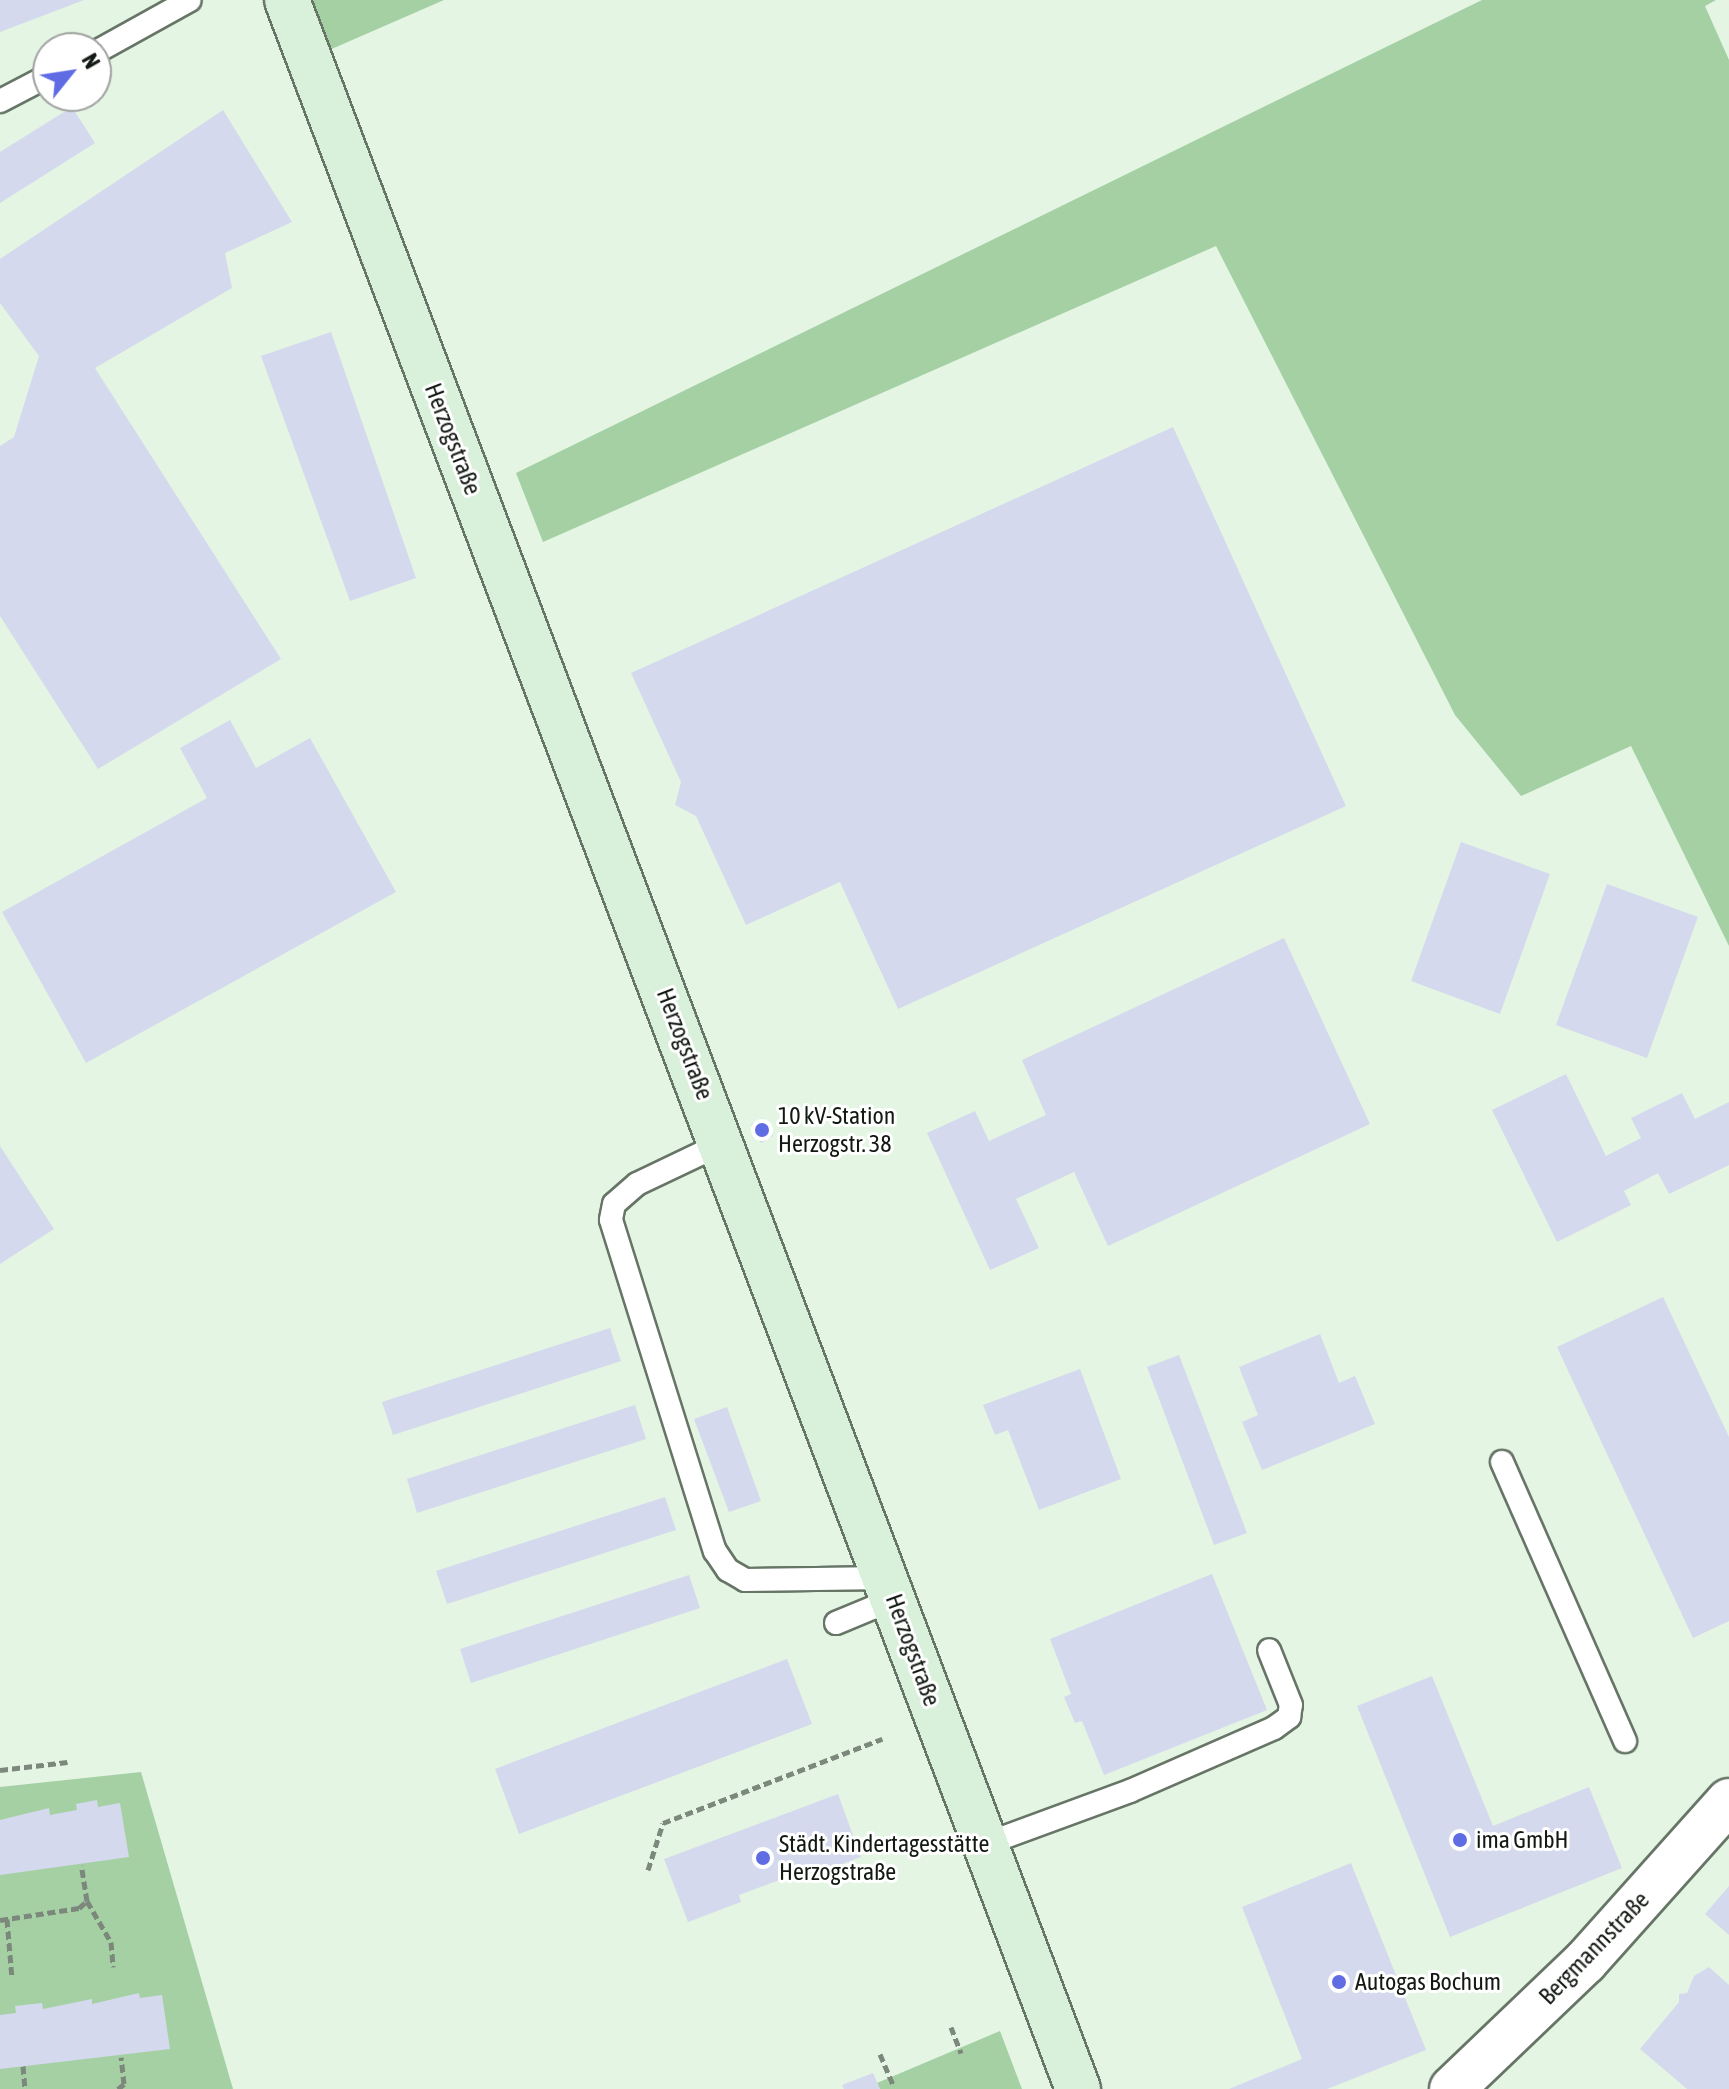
<!DOCTYPE html>
<meta charset="utf-8">
<style>
body{margin:0}
#map{position:relative;width:1729px;height:2089px;overflow:hidden;background:#e4f5e4;font-family:"Asap Condensed",sans-serif}
div>[style]{position:absolute}
.green>*{inset:0;background:#a4d0a4}
.building>*{inset:0;background:#d4d9ed}
.path>*{height:5px;margin-top:-2.5px;transform-origin:0;background:repeating-linear-gradient(90deg,#7c887c 0 8px,transparent 0 12px)}
.roads{filter:drop-shadow(2px 0 #677567) drop-shadow(-2px 0 #677567) drop-shadow(0 2px #677567) drop-shadow(0 -2px #677567)}
.lane>*{height:22px;margin:-11px;padding:0 11px;transform-origin:11px;border-radius:11px;background:#fff}
.street>*{height:44px;margin:-22px;padding:0 22px;transform-origin:22px;border-radius:22px;background:#fff}
.secondary>*{height:44px;margin:-22px;padding:0 22px;transform-origin:22px;border-radius:22px;background:#d9f0da}
.dots>*{width:22px;height:22px;translate:-50% -50%;box-sizing:border-box;border:4px solid #fff;border-radius:50%}
span{translate:-50% -50%;white-space:nowrap;text-align:center;line-height:1.15;-webkit-text-stroke:6px #fff;paint-order:stroke}
.street-label{font-size:24px;color:#121812}
.poi-label{font-size:24px;color:#121812}
.left{translate:0 -50%;text-align:left}
.north{position:absolute;left:32px;top:32px;width:80px;height:80px;box-sizing:border-box;background:#fff;border:2px solid #a0a3a0;border-radius:50%;rotate:60deg;font-size:22px;font-weight:700;line-height:32px;text-align:center;color:#121812}
.north::after{content:'';display:block;margin:auto;width:28px;height:36px;background:#606ce4;clip-path:polygon(50% 0,100% 100%,50% 72%,0 100%)}
</style>
<div id="map">
<div class="green">
<i style="clip-path:polygon(308px 0,444px 0,327px 51px)"></i>
<i style="clip-path:polygon(1482px 0,1716px 0,1705px 6px,1729px 60px,1729px 946px,1631px 746px,1521px 796px,1455px 715px,1216px 246px,543px 542px,516px 473px)"></i>
<i style="clip-path:polygon(141px 1772px,233px 2089px,0 2089px,0 1787px)"></i>
<i style="clip-path:polygon(1000px 2031px,1022px 2089px,880px 2089px,877px 2083px)"></i>
</div>
<div class="building">
<i style="clip-path:polygon(0 0,84px 0,0 32px)"></i>
<i style="clip-path:polygon(72px 107px,95px 143px,0 203px,0 152px)"></i>
<i style="clip-path:polygon(223px 110px,292px 222px,225px 253px,232px 288px,95px 368px,281px 659px,98px 769px,0 616px,0 446px,14px 437px,39px 356px,0 303px,0 259px)"></i>
<i style="clip-path:polygon(331px 332px,416px 578px,350px 601px,261px 356px)"></i>
<i style="clip-path:polygon(1173px 427px,1346px 806px,898px 1009px,840px 882px,746px 925px,696px 816px,675px 805px,681px 782px,631px 673px)"></i>
<i style="clip-path:polygon(230px 720px,256px 768px,310px 738px,396px 892px,86px 1063px,2px 912px,207px 798px,180px 748px)"></i>
<i style="clip-path:polygon(1461px 842px,1550px 874px,1500px 1014px,1411px 981px)"></i>
<i style="clip-path:polygon(1607px 884px,1698px 917px,1647px 1058px,1556px 1025px)"></i>
<i style="clip-path:polygon(1284px 938px,1370px 1124px,1108px 1246px,1074px 1172px,1016px 1199px,1039px 1248px,990px 1270px,927px 1133px,975px 1111px,989px 1141px,1046px 1115px,1022px 1060px)"></i>
<i style="clip-path:polygon(1566px 1074px,1606px 1156px,1641px 1138px,1631px 1118px,1682px 1093px,1695px 1119px,1729px 1102px,1729px 1165px,1669px 1194px,1658px 1173px,1624px 1191px,1631px 1205px,1557px 1242px,1492px 1110px)"></i>
<i style="clip-path:polygon(763px 1118px,773px 1136px,761px 1143px,751px 1124px)"></i>
<i style="clip-path:polygon(0 1146px,54px 1229px,0 1264px)"></i>
<i style="clip-path:polygon(1663px 1297px,1729px 1437px,1729px 1621px,1693px 1638px,1557px 1347px)"></i>
<i style="clip-path:polygon(610px 1328px,621px 1361px,393px 1435px,382px 1402px)"></i>
<i style="clip-path:polygon(1320px 1334px,1339px 1383px,1355px 1376px,1375px 1424px,1262px 1470px,1242px 1422px,1258px 1415px,1239px 1367px)"></i>
<i style="clip-path:polygon(1179px 1355px,1247px 1533px,1214px 1545px,1147px 1367px)"></i>
<i style="clip-path:polygon(1080px 1369px,1121px 1479px,1039px 1510px,1008px 1430px,995px 1435px,983px 1405px)"></i>
<i style="clip-path:polygon(635px 1405px,646px 1439px,417px 1513px,407px 1479px)"></i>
<i style="clip-path:polygon(727px 1407px,761px 1501px,729px 1512px,694px 1419px)"></i>
<i style="clip-path:polygon(665px 1497px,676px 1530px,447px 1604px,436px 1571px)"></i>
<i style="clip-path:polygon(1212px 1574px,1267px 1710px,1104px 1775px,1082px 1721px,1075px 1723px,1064px 1697px,1071px 1694px,1050px 1639px)"></i>
<i style="clip-path:polygon(689px 1575px,700px 1608px,471px 1683px,460px 1649px)"></i>
<i style="clip-path:polygon(787px 1659px,812px 1724px,519px 1834px,495px 1769px)"></i>
<i style="clip-path:polygon(1432px 1676px,1493px 1826px,1589px 1787px,1622px 1868px,1450px 1937px,1357px 1706px)"></i>
<i style="clip-path:polygon(838px 1794px,861px 1857px,808px 1877px,806px 1870px,739px 1895px,741px 1902px,688px 1922px,664px 1859px)"></i>
<i style="clip-path:polygon(97px 1800px,98px 1807px,120px 1803px,129px 1857px,0 1875px,0 1820px,49px 1808px,50px 1815px,77px 1810px,76px 1804px)"></i>
<i style="clip-path:polygon(1351px 1863px,1426px 2050px,1327px 2089px,1229px 2089px,1302px 2059px,1242px 1907px)"></i>
<i style="clip-path:polygon(1729px 1886px,1729px 1935px,1705px 1914px)"></i>
<i style="clip-path:polygon(1709px 1967px,1729px 1985px,1729px 2089px,1687px 2089px,1640px 2049px,1679px 2002px,1679px 1994px,1687px 1993px,1694px 1976px)"></i>
<i style="clip-path:polygon(139px 1993px,140px 1998px,162px 1995px,170px 2049px,0 2069px,0 2015px,16px 2013px,15px 2006px,42px 2003px,43px 2009px,92px 1999px,92px 2004px)"></i>
<i style="clip-path:polygon(873px 2073px,880px 2089px,844px 2089px,842px 2085px)"></i>
</div>
<div class="path">
<i style="left:0;top:1770px;width:68px;rotate:-6.7deg"></i>
<i style="left:648px;top:1870px;width:49px;rotate:-72.3deg"></i>
<i style="left:663px;top:1823px;width:235px;rotate:-21deg"></i>
<i style="left:87px;top:1901px;width:48px;rotate:59.7deg"></i>
<i style="left:111px;top:1942px;width:25px;rotate:85deg"></i>
<i style="left:7px;top:1919px;width:59px;rotate:85.2deg"></i>
<i style="left:0;top:1920px;width:80px;rotate:-8.6deg"></i>
<i style="left:79px;top:1908px;width:11px;rotate:-41deg"></i>
<i style="left:87px;top:1901px;width:36px;rotate:-99deg"></i>
<i style="left:951px;top:2027px;width:28px;rotate:69deg"></i>
<i style="left:880px;top:2054px;width:33px;rotate:67deg"></i>
<i style="left:23px;top:2066px;width:23px;rotate:85deg"></i>
<i style="left:118px;top:2089px;width:8px;rotate:-40deg"></i>
<i style="left:124px;top:2084px;width:27px;rotate:-96deg"></i>
</div>
<div class="roads">
<div class="lane">
<i style="left:96px;top:52px;width:107px;rotate:-29deg"></i>
<i style="left:0;top:101px;width:54px;rotate:-27.5deg"></i>
<i style="left:723px;top:1143px;width:95px;rotate:154.5deg"></i>
<i style="left:637px;top:1184px;width:30px;rotate:139deg"></i>
<i style="left:614px;top:1204px;width:16px;rotate:101deg"></i>
<i style="left:611px;top:1220px;width:347px;rotate:72.6deg"></i>
<i style="left:715px;top:1551px;width:23px;rotate:56deg"></i>
<i style="left:728px;top:1570px;width:20px;rotate:30deg"></i>
<i style="left:745px;top:1580px;width:141px;rotate:-0.8deg"></i>
<i style="left:1502px;top:1462px;width:305px;rotate:66.2deg"></i>
<i style="left:836px;top:1623px;width:63px;rotate:-22.5deg"></i>
<i style="left:986px;top:1844px;width:153px;rotate:-20.2deg"></i>
<i style="left:1130px;top:1791px;width:157px;rotate:-23.6deg"></i>
<i style="left:1274px;top:1728px;width:19px;rotate:-36deg"></i>
<i style="left:1289px;top:1717px;width:12px;rotate:-81deg"></i>
<i style="left:1291px;top:1705px;width:59px;rotate:-111.8deg"></i>
</div>
<div class="street">
<i style="left:1452px;top:2089px;width:184px;rotate:-43.7deg"></i>
<i style="left:1585px;top:1962px;width:216px;rotate:-48.2deg"></i>
</div>
<div class="secondary">
<i style="left:287px;top:0;width:2234px;rotate:69.26deg"></i>
</div>
</div>
<div class="dots">
<i style="left:762px;top:1130px;background:#606ce4"></i>
<i style="left:1460px;top:1840px;background:#606ce4"></i>
<i style="left:763px;top:1858px;background:#606ce4"></i>
<i style="left:1339px;top:1982px;background:#606ce4"></i>
</div>
<div class="street-label">
<span style="left:453px;top:439px;rotate:69deg">Herzogstraße</span>
<span style="left:685px;top:1044px;rotate:69deg">Herzogstraße</span>
<span style="left:913px;top:1650px;rotate:70deg">Herzogstraße</span>
<span style="left:1594px;top:1948px;rotate:-46deg">Bergmannstraße</span>
</div>
<div class="poi-label">
<span class="left" style="left:778px;top:1130px">10 kV-Station<br>Herzogstr. 38</span>
<span class="left" style="left:1476px;top:1840px">ima GmbH</span>
<span class="left" style="left:779px;top:1858px">Städt. Kindertagesstätte<br>Herzogstraße</span>
<span class="left" style="left:1355px;top:1982px">Autogas Bochum</span>
</div>
<div class="north">N</div>
</div>
